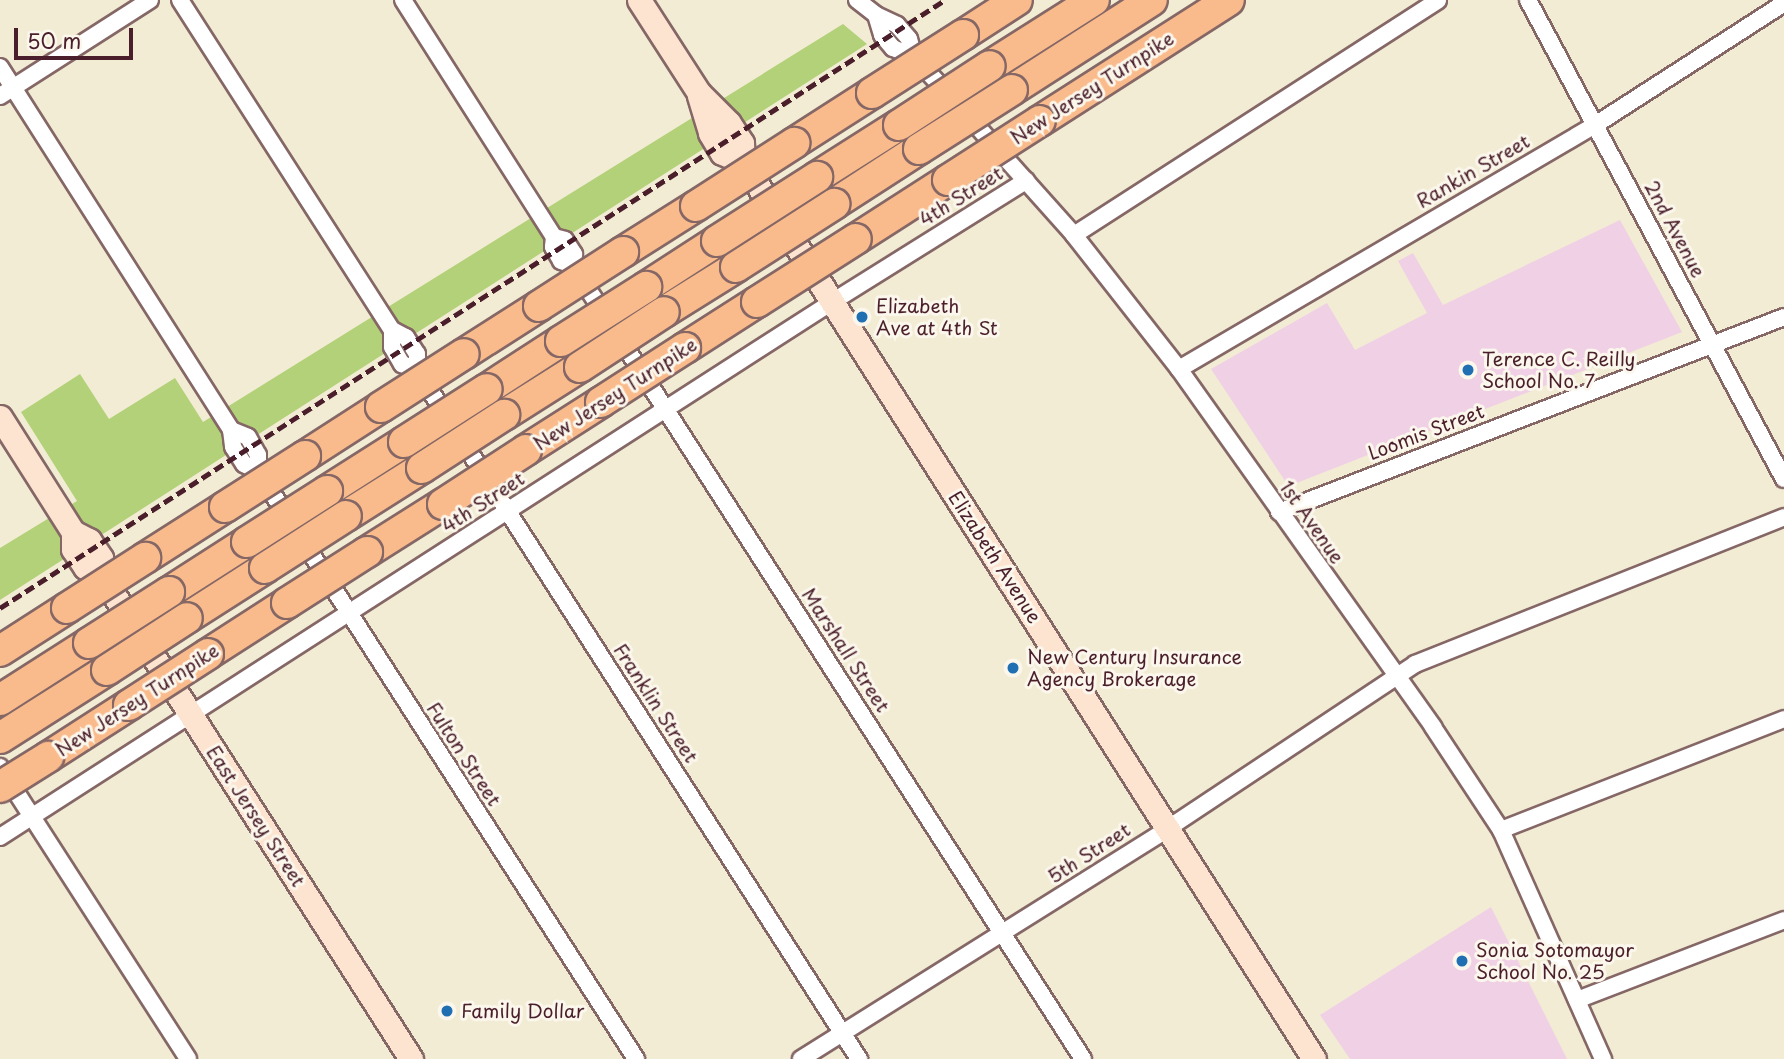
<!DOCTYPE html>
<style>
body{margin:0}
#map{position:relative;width:1784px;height:1059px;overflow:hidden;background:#f2ecd4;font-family:"Playpen Sans",sans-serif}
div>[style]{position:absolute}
.built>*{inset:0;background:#f0d0e5}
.green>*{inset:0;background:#b3d178}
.roads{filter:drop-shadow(2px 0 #856766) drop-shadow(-2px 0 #856766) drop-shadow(0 2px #856766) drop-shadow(0 -2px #856766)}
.street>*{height:16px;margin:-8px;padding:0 8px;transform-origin:8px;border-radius:8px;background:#fff}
.secondary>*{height:23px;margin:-11.5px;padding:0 11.5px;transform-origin:11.5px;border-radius:11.5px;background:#fde4d1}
.highway>*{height:30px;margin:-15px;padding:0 15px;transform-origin:15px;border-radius:15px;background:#fabb8c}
.rail>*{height:4.5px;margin-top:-2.25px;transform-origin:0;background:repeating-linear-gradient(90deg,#4a1f2b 0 10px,transparent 0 15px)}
.bridges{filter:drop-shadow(2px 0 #856766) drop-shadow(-2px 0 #856766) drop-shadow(0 2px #856766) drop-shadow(0 -2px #856766)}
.highway-bridge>*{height:30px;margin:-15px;padding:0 15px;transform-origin:15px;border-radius:15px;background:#fabb8c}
.dots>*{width:19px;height:19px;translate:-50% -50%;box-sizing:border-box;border:4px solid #fbf7ec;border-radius:50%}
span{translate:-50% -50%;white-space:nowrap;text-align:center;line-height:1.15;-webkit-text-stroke:6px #fbf7ec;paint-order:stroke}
.street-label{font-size:19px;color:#4a1f2b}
.poi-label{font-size:19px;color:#4a1f2b}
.left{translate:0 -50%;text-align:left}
.scale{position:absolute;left:14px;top:28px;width:119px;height:32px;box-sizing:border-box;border:4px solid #4a1f2b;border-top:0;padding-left:9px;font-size:21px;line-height:24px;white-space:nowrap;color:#4a1f2b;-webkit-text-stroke:5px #fbf7ec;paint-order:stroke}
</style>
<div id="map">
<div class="built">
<i style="clip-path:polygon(1620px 220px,1682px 332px,1294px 484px,1287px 484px,1211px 369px,1327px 303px,1355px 350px,1427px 313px,1398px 261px,1413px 253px,1443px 305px)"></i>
<i style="clip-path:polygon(1491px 907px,1567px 1059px,1350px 1059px,1320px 1015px)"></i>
</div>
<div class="green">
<i style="clip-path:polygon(843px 24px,867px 44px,0 600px,0 548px,77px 501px,21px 412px,80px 374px,109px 419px,175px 378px,203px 422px)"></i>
</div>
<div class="roads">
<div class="street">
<i style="left:180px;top:0;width:392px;rotate:57.3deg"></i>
<i style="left:392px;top:330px;width:16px;rotate:27deg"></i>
<i style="left:406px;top:337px;width:20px;rotate:57deg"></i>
<i style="left:417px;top:354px;width:16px;rotate:90deg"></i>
<i style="left:417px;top:370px;width:819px;rotate:57.32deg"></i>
<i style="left:403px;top:0;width:281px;rotate:57.5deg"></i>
<i style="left:554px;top:237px;width:10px;rotate:96deg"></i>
<i style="left:553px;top:247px;width:16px;rotate:60deg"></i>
<i style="left:561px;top:261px;width:12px;rotate:20deg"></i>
<i style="left:572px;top:265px;width:64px;rotate:56.6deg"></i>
<i style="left:857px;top:0;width:24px;rotate:38deg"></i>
<i style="left:876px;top:15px;width:23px;rotate:25deg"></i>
<i style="left:897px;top:25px;width:18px;rotate:49deg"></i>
<i style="left:909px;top:39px;width:19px;rotate:74deg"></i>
<i style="left:1528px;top:0;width:543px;rotate:61.88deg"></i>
<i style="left:876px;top:15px;width:21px;rotate:73deg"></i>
<i style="left:882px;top:35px;width:17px;rotate:50deg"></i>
<i style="left:893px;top:48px;width:23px;rotate:23deg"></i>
<i style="left:914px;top:57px;width:54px;rotate:47.2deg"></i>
<i style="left:0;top:67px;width:430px;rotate:57.5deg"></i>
<i style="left:231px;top:430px;width:17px;rotate:83deg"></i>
<i style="left:233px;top:447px;width:20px;rotate:57deg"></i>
<i style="left:244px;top:464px;width:16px;rotate:27deg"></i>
<i style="left:258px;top:471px;width:699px;rotate:57.26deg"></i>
<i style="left:0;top:96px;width:178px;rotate:-32.6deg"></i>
<i style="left:966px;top:114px;width:162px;rotate:48.2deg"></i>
<i style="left:1074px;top:235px;width:170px;rotate:51.9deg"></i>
<i style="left:1179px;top:369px;width:439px;rotate:54.6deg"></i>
<i style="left:1433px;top:727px;width:123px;rotate:56.6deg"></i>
<i style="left:1501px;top:830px;width:251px;rotate:66deg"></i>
<i style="left:1074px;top:235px;width:433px;rotate:-32.8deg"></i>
<i style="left:554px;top:237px;width:11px;rotate:15deg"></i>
<i style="left:565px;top:240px;width:17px;rotate:57deg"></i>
<i style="left:574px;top:254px;width:11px;rotate:100deg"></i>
<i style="left:392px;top:330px;width:17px;rotate:90deg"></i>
<i style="left:392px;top:347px;width:20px;rotate:60deg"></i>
<i style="left:402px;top:364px;width:16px;rotate:22deg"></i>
<i style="left:619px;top:337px;width:858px;rotate:57.27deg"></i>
<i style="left:1179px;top:369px;width:482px;rotate:-30.4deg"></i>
<i style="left:1595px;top:125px;width:225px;rotate:-32.8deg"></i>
<i style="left:231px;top:430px;width:18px;rotate:22deg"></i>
<i style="left:248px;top:437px;width:21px;rotate:61deg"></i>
<i style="left:258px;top:455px;width:16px;rotate:90deg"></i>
<i style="left:1279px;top:512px;width:541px;rotate:-21.11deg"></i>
<i style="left:0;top:767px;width:347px;rotate:57.2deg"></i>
<i style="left:1501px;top:830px;width:304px;rotate:-21.4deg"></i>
<i style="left:0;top:837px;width:989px;rotate:-32.74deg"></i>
<i style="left:832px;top:302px;width:229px;rotate:-32deg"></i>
<i style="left:1577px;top:1000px;width:222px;rotate:-21.1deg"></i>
<i style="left:801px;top:1059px;width:432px;rotate:-32.1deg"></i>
<i style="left:1167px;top:829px;width:298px;rotate:-33.6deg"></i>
<i style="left:1415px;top:664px;width:397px;rotate:-21.7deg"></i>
</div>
<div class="secondary">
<i style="left:639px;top:0;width:111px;rotate:57.2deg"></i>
<i style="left:699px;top:93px;width:42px;rotate:45deg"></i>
<i style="left:729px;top:123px;width:24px;rotate:57deg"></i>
<i style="left:742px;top:143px;width:19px;rotate:87deg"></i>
<i style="left:743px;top:162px;width:1063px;rotate:57.52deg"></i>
<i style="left:699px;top:96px;width:39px;rotate:73deg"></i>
<i style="left:710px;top:133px;width:23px;rotate:59deg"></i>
<i style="left:722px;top:153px;width:23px;rotate:23deg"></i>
<i style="left:0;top:417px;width:136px;rotate:57.6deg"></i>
<i style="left:73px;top:532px;width:18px;rotate:27deg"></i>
<i style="left:89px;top:540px;width:22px;rotate:56deg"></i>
<i style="left:101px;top:558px;width:15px;rotate:94deg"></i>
<i style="left:100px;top:573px;width:577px;rotate:57.38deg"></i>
<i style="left:73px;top:532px;width:17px;rotate:90deg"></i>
<i style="left:73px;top:549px;width:22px;rotate:56deg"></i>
<i style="left:85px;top:567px;width:16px;rotate:22deg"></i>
</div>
<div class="highway">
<i style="left:963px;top:35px;width:64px;rotate:-32.9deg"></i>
<i style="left:990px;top:66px;width:123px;rotate:-32.4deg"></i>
<i style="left:1012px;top:90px;width:166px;rotate:-32.7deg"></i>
<i style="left:1040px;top:121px;width:224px;rotate:-32.6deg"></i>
<i style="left:794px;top:143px;width:93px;rotate:-32.7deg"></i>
<i style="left:817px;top:177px;width:97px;rotate:-32.4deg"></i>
<i style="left:834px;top:204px;width:101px;rotate:-32.9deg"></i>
<i style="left:856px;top:239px;width:109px;rotate:-32.7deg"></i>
<i style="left:623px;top:252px;width:86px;rotate:-32.2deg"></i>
<i style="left:646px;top:287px;width:85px;rotate:-32.9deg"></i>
<i style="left:664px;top:312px;width:85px;rotate:-32deg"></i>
<i style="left:685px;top:348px;width:85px;rotate:-32.6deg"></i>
<i style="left:464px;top:354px;width:89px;rotate:-32.6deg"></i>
<i style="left:487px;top:389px;width:88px;rotate:-33deg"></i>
<i style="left:504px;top:415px;width:90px;rotate:-32.3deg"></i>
<i style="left:526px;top:450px;width:89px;rotate:-32.6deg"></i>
<i style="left:305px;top:456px;width:90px;rotate:-32.8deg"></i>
<i style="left:327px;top:491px;width:91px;rotate:-32.5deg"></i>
<i style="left:346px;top:516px;width:90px;rotate:-32.3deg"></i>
<i style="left:367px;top:552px;width:90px;rotate:-32.3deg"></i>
<i style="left:145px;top:558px;width:95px;rotate:-32.5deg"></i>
<i style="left:169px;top:592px;width:93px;rotate:-32.7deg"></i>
<i style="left:187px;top:618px;width:93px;rotate:-32.7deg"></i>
<i style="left:0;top:651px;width:80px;rotate:-32.7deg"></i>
<i style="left:208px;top:654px;width:94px;rotate:-32.8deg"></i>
<i style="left:0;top:700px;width:106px;rotate:-32.6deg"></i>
<i style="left:0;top:738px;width:127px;rotate:-32.4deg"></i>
<i style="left:48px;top:757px;width:96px;rotate:-32.7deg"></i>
</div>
</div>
<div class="rail">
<i style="left:0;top:608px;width:1124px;rotate:-32.76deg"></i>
</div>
<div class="bridges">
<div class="highway-bridge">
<i style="left:872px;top:93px;width:108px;rotate:-32.5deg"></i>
<i style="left:899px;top:125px;width:108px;rotate:-33deg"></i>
<i style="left:919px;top:149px;width:110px;rotate:-32.4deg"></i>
<i style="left:948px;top:180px;width:109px;rotate:-32.7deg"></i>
<i style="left:696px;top:206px;width:117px;rotate:-32.7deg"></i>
<i style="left:717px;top:241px;width:119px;rotate:-32.6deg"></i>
<i style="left:736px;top:267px;width:117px;rotate:-32.7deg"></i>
<i style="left:757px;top:302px;width:117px;rotate:-32.5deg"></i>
<i style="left:539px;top:306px;width:100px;rotate:-32.7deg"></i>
<i style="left:561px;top:341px;width:101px;rotate:-32.4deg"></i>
<i style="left:580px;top:367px;width:100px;rotate:-33.2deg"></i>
<i style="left:601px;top:402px;width:100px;rotate:-32.7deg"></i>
<i style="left:381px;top:407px;width:98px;rotate:-32.6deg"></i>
<i style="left:404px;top:442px;width:98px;rotate:-32.6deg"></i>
<i style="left:422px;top:468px;width:98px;rotate:-32.9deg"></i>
<i style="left:443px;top:504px;width:99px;rotate:-33deg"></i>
<i style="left:225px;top:507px;width:95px;rotate:-32.5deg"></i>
<i style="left:247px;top:542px;width:95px;rotate:-32.5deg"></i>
<i style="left:265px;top:568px;width:96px;rotate:-32.7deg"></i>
<i style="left:287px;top:603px;width:95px;rotate:-32.5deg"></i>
<i style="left:67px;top:608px;width:93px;rotate:-32.7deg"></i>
<i style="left:89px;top:643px;width:95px;rotate:-32.5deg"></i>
<i style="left:107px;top:670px;width:95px;rotate:-33deg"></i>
<i style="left:129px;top:705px;width:94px;rotate:-32.8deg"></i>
<i style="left:0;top:787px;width:57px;rotate:-32deg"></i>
</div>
</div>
<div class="dots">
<i style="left:862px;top:317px;background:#1f6fb2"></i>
<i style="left:1468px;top:370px;background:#1f6fb2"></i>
<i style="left:1013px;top:668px;background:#1f6fb2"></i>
<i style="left:1462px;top:961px;background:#1f6fb2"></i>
<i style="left:447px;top:1011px;background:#1f6fb2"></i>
</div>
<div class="street-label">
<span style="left:1092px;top:88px;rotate:-33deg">New Jersey Turnpike</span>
<span style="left:1473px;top:171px;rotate:-30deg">Rankin Street</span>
<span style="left:961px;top:196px;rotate:-32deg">4th Street</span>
<span style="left:1675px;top:229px;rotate:62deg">2nd Avenue</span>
<span style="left:615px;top:394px;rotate:-33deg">New Jersey Turnpike</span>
<span style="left:1426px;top:432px;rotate:-21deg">Loomis Street</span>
<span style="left:483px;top:502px;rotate:-33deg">4th Street</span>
<span style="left:1312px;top:522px;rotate:55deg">1st Avenue</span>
<span style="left:995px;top:557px;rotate:57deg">Elizabeth Avenue</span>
<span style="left:846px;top:650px;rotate:57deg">Marshall Street</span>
<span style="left:137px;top:700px;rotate:-33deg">New Jersey Turnpike</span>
<span style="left:656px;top:703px;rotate:57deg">Franklin Street</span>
<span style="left:464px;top:754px;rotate:57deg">Fulton Street</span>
<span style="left:256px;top:816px;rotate:57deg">East Jersey Street</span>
<span style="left:1089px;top:853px;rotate:-33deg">5th Street</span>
</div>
<div class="poi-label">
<span class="left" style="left:876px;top:317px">Elizabeth<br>Ave at 4th St</span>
<span class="left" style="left:1482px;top:370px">Terence C. Reilly<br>School No. 7</span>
<span class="left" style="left:1027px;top:668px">New Century Insurance<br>Agency Brokerage</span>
<span class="left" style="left:1476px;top:961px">Sonia Sotomayor<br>School No. 25</span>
<span class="left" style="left:461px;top:1011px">Family Dollar</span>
</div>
<div class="scale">50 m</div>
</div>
